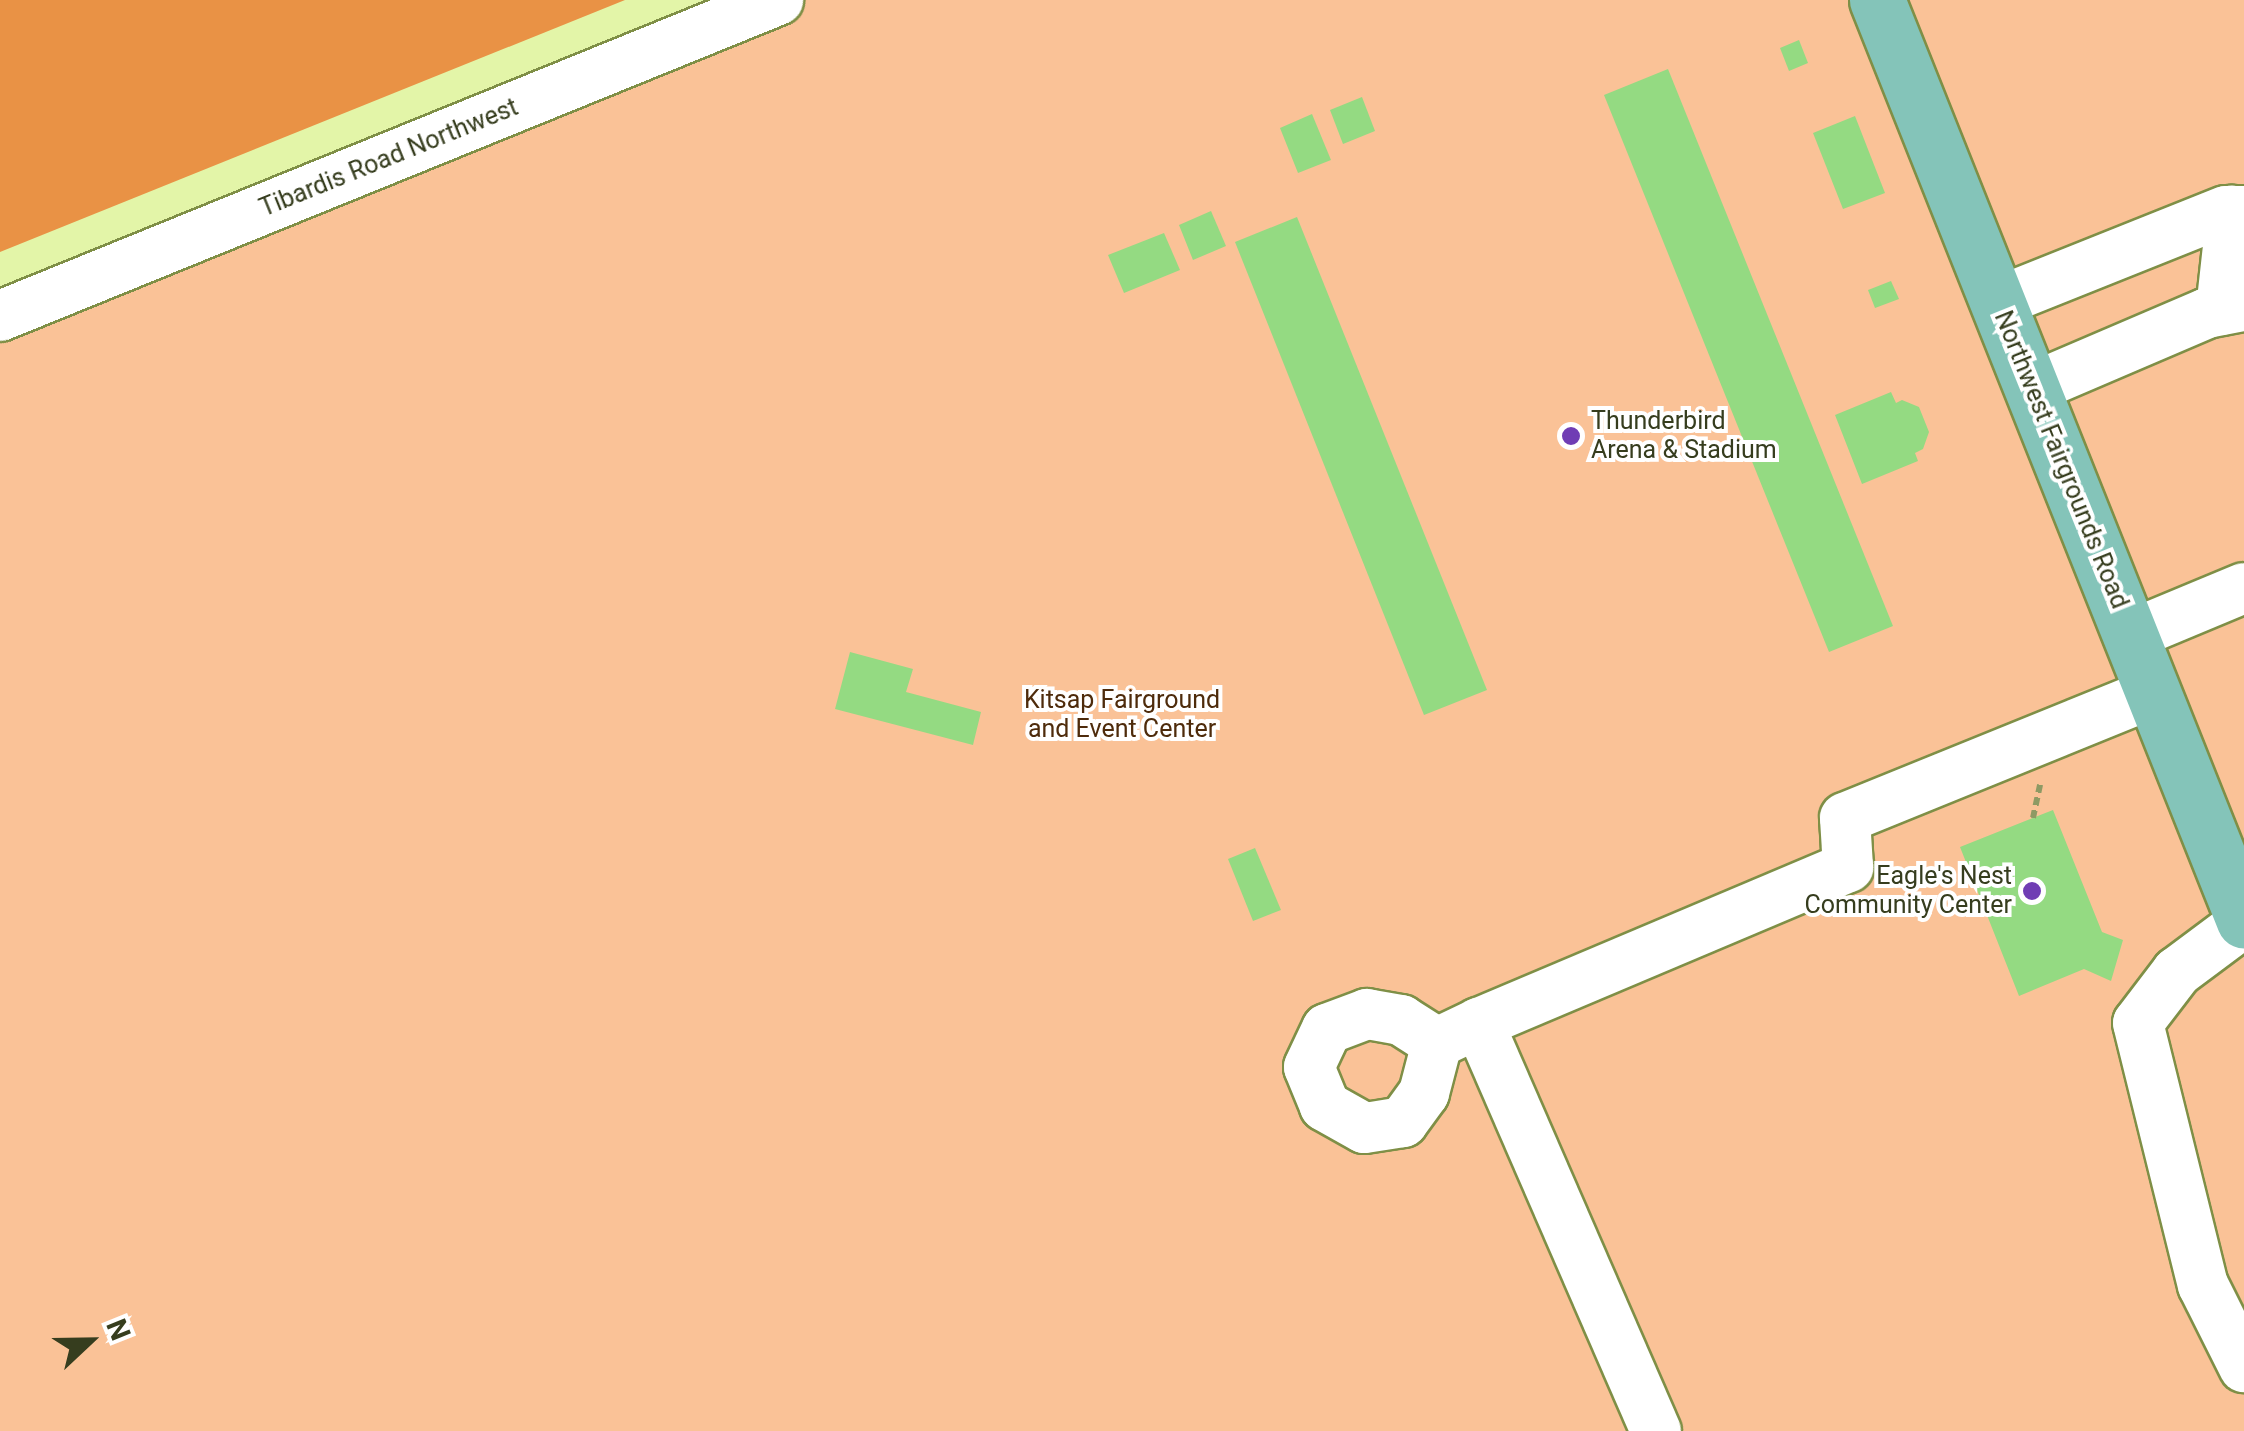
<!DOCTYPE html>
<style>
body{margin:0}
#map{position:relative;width:2244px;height:1431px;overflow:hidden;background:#e3f5a8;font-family:Roboto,sans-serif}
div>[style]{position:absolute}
.green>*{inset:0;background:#fac297}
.forest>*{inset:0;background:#e99245}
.building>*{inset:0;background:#94da82}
.path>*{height:6px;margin-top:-3px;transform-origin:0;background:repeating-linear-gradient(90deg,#8e9a64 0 8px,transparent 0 13px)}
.roads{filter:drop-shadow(2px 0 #7f8f46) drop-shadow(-2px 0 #7f8f46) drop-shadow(0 2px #7f8f46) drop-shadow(0 -2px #7f8f46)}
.minor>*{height:50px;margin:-25px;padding:0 25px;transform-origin:25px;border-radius:25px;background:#fff}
.major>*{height:55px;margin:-27.5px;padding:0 27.5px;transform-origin:27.5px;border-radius:27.5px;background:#84c4b9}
.dots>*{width:28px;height:28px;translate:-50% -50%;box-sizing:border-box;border:5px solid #fff;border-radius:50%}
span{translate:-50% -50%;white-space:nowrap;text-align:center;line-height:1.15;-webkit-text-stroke:8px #fff;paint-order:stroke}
.street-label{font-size:25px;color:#363d1e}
.poi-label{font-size:25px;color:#363d1e}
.left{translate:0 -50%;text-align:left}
.right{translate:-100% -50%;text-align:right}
.park-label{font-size:25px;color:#4e2b0b}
.north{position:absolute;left:40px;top:1291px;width:100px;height:100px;-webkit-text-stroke:8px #fff;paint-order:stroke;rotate:68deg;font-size:28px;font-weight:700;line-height:40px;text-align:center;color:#363d1e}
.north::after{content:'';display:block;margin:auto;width:35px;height:45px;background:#363d1e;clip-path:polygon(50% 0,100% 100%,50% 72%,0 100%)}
</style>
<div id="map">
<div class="green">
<i style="clip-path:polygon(778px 0,2244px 0,2244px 1431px,0 1431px,0 316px)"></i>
</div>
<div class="forest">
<i style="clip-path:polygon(0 0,625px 0,0 252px)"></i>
</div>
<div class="building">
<i style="clip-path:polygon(1799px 40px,1808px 63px,1789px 71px,1780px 48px)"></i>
<i style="clip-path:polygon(1668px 69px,1893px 626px,1829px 652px,1604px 95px)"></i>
<i style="clip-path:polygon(1362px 97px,1375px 131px,1343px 144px,1330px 110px)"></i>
<i style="clip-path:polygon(1312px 114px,1331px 160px,1298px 173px,1280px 128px)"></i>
<i style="clip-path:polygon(1855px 116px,1885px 193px,1843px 209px,1813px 133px)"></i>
<i style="clip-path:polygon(1211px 211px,1226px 246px,1193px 260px,1179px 225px)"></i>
<i style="clip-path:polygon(1297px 217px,1487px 690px,1424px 715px,1235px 242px)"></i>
<i style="clip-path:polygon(1164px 233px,1180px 270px,1124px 293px,1108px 255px)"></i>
<i style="clip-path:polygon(1891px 281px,1899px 299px,1875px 308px,1868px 290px)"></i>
<i style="clip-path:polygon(1891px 392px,1896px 403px,1902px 400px,1919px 407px,1929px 432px,1923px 449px,1915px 453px,1918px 461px,1862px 484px,1835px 415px)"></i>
<i style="clip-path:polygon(850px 652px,913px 669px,906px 692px,981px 712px,973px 745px,835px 709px)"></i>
<i style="clip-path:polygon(2053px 810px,2102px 932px,2123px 940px,2111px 981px,2084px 969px,2019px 996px,1960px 847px)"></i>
<i style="clip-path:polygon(1255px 848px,1281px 910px,1253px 921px,1228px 859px)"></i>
</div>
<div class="path">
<i style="left:2033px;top:818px;width:34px;rotate:-78deg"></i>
</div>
<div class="roads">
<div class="minor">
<i style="left:1998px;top:302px;width:245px;rotate:-21.8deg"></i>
<i style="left:2226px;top:211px;width:18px"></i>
<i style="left:2221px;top:310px;width:100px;rotate:-83.7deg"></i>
<i style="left:0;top:316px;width:840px;rotate:-22.11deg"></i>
<i style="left:2032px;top:388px;width:190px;rotate:-23.2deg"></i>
<i style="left:2207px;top:313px;width:38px;rotate:-11deg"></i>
<i style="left:2131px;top:635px;width:122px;rotate:-22.6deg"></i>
<i style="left:2244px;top:922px;width:84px;rotate:143.3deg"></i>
<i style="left:2177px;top:972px;width:64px;rotate:127.4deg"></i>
<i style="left:2138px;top:1023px;width:270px;rotate:76.1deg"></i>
<i style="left:2203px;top:1285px;width:92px;rotate:63.4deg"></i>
<i style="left:1437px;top:1043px;width:52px;rotate:104.6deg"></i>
<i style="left:1424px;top:1093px;width:36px;rotate:126deg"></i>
<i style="left:1403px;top:1122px;width:39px;rotate:171deg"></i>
<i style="left:1364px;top:1128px;width:45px;rotate:-150.6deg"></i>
<i style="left:1325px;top:1106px;width:42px;rotate:-112.3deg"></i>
<i style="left:1309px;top:1067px;width:42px;rotate:-64.7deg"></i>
<i style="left:1327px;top:1029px;width:43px;rotate:-20.6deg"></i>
<i style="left:1367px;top:1014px;width:35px;rotate:10deg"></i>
<i style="left:1401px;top:1020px;width:43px;rotate:32.6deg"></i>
<i style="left:1437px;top:1043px;width:47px;rotate:-25.5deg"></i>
<i style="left:1656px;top:1431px;width:445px;rotate:-113.5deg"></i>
<i style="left:1479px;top:1023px;width:401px;rotate:-22.9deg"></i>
<i style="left:1848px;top:867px;width:49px;rotate:-93.5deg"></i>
<i style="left:1845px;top:818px;width:332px;rotate:-22.1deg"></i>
</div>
<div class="major">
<i style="left:1877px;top:0;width:991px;rotate:68.27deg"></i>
</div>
</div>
<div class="dots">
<i style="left:1571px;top:436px;background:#703db4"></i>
<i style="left:2032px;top:891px;background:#703db4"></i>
</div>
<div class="street-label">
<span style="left:389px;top:158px;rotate:-22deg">Tibardis Road Northwest</span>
<span style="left:2061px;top:460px;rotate:68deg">Northwest Fairgrounds Road</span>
</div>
<div class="poi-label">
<span class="left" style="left:1591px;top:436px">Thunderbird<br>Arena &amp; Stadium</span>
<span class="right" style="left:2012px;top:891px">Eagle's Nest<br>Community Center</span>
</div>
<div class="park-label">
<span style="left:1122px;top:715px">Kitsap Fairground<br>and Event Center</span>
</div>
<div class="north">N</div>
</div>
